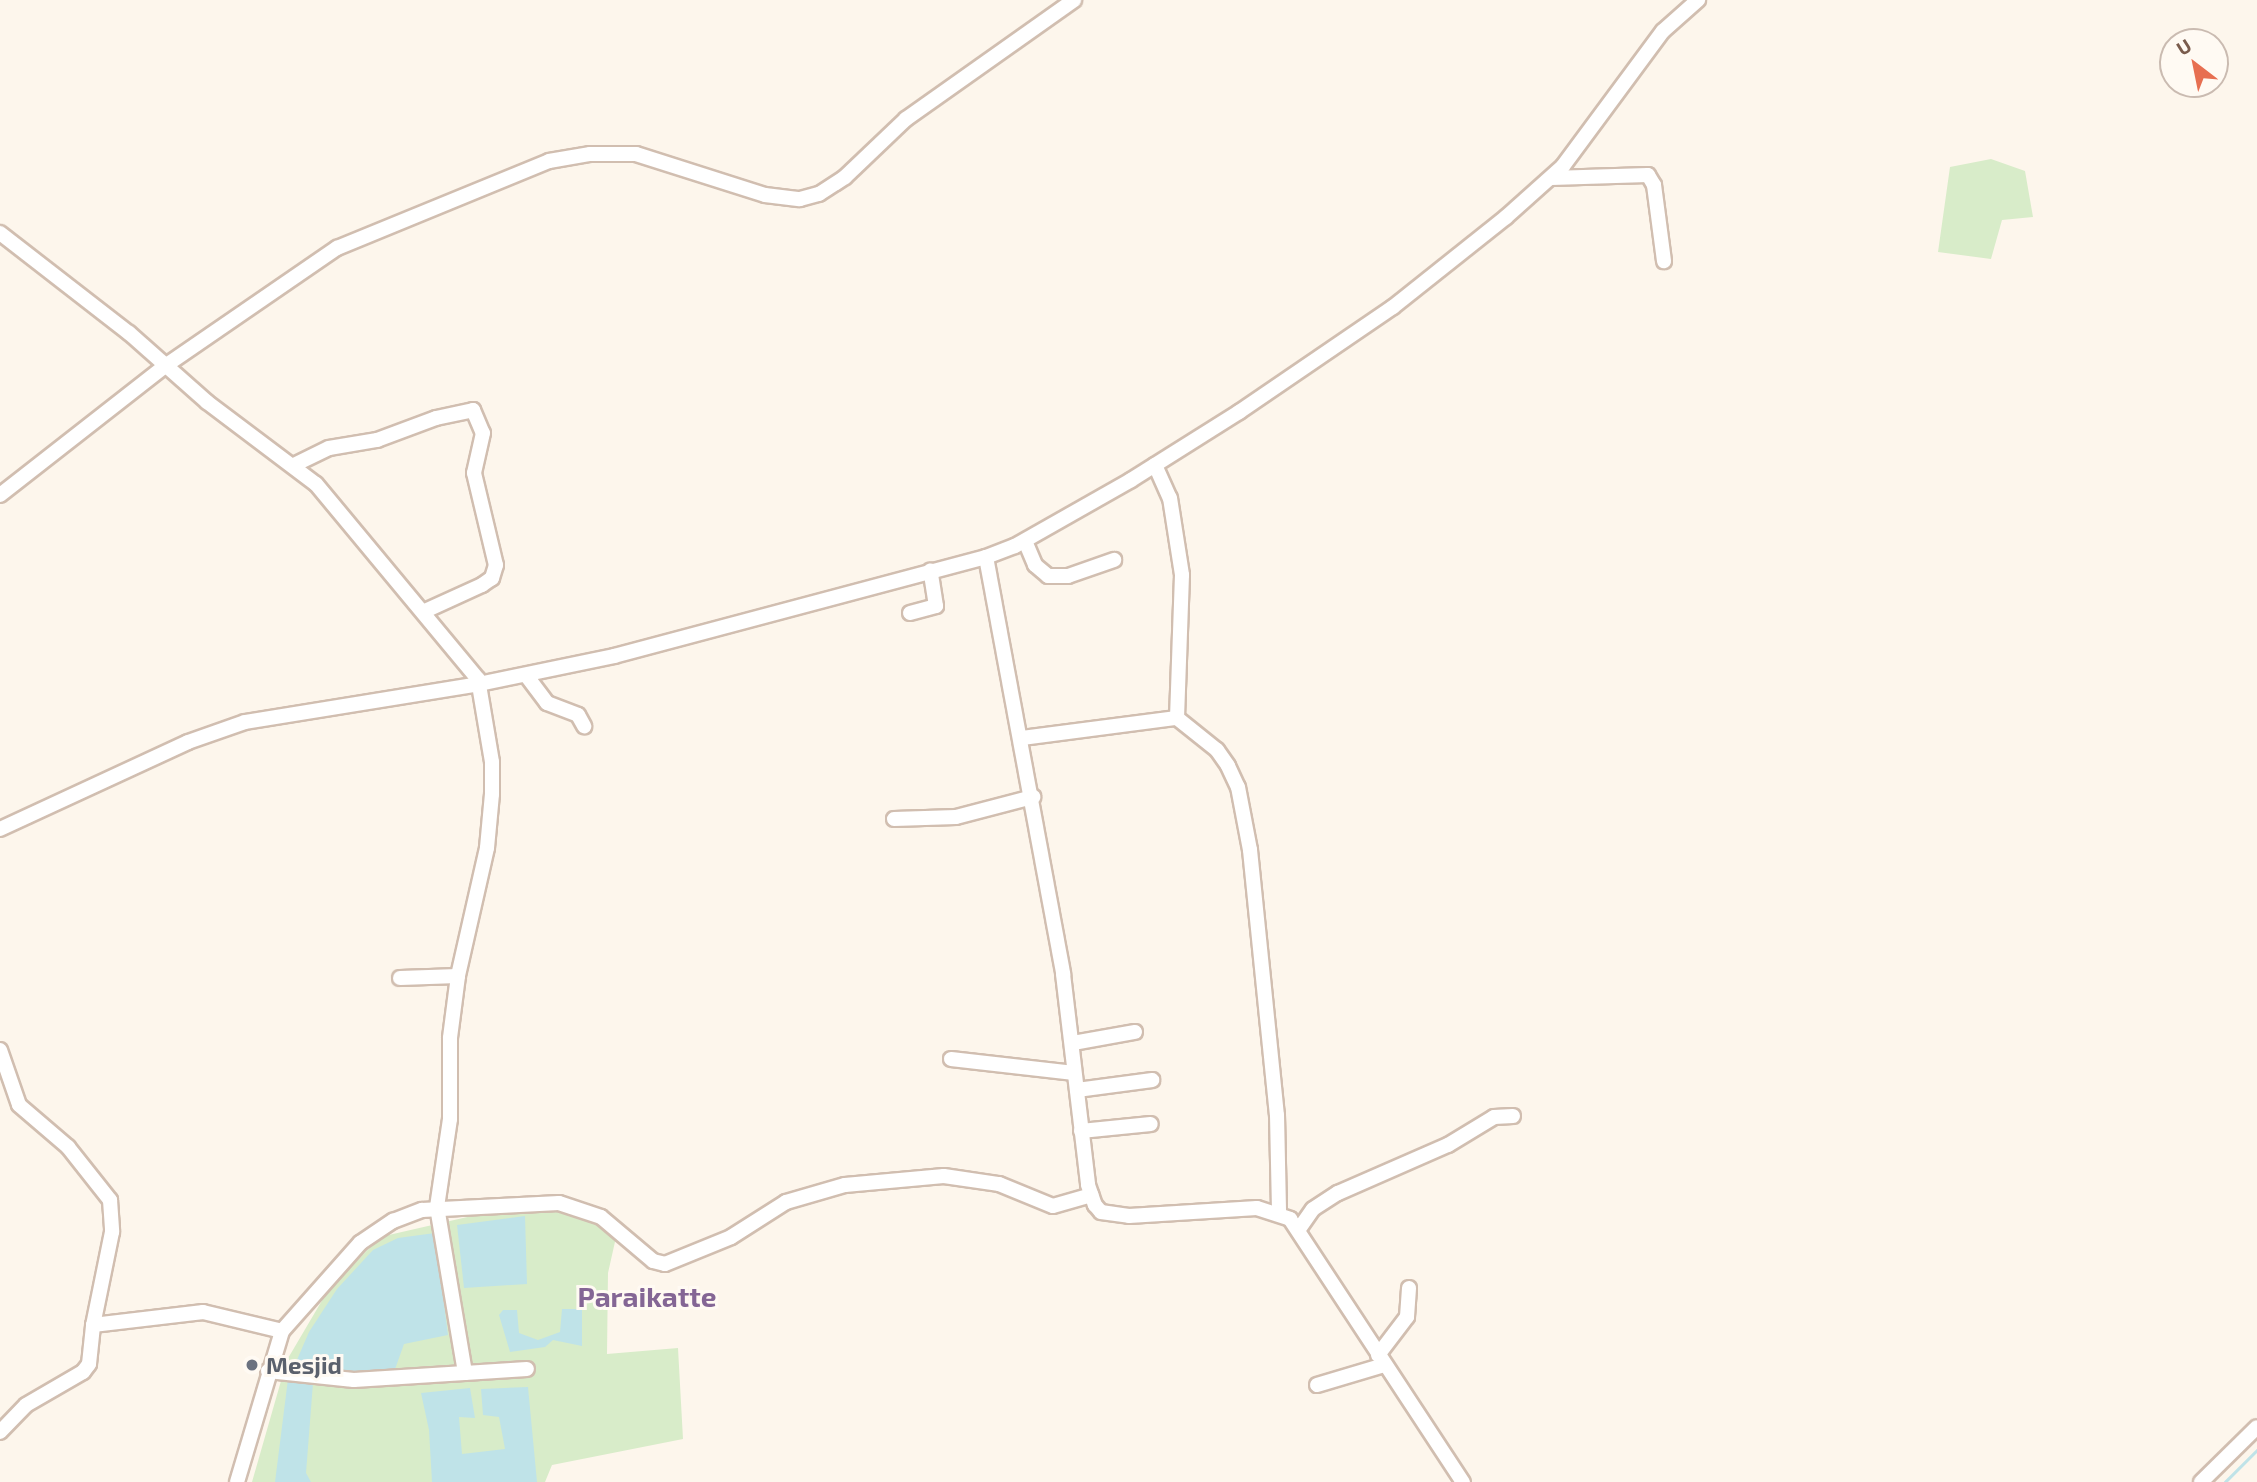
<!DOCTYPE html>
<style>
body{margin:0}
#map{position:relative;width:2257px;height:1482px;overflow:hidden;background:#fdf6ec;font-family:"Exo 2",sans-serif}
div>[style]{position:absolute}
.green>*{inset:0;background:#d8ecc9}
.water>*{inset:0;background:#bfe3e8}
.stream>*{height:2.5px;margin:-1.25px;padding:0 1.25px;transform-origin:1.25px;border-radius:1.25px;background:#bfe3e8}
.roads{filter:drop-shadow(2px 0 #d1beb0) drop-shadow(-2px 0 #d1beb0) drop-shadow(0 2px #d1beb0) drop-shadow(0 -2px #d1beb0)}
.minor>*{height:14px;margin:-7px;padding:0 7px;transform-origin:7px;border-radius:7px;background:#fff}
.dots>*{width:19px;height:19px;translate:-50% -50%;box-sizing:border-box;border:4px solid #fffaf3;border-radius:50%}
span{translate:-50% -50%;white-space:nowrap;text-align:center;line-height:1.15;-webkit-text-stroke:6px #fffaf3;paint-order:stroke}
.worship-label{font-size:24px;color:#5b616d;font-weight:700}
.left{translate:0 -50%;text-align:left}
.quarter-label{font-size:28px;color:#846695;font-weight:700}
.north{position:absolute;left:2159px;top:28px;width:70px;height:70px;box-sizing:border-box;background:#fffaf3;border:2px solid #cabbb1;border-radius:50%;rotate:328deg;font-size:19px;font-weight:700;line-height:28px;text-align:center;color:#7a5c4d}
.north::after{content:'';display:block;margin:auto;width:24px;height:32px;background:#e76f51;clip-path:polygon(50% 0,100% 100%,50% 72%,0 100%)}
</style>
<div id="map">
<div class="green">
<i style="clip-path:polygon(1991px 159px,2025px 171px,2033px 217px,2002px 220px,1991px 259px,1938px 252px,1950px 167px)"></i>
<i style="clip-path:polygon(575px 1205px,619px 1224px,608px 1273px,607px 1354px,678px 1348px,683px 1439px,552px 1465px,545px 1482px,252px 1482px,287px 1360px,327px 1292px,380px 1237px,476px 1215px)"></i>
</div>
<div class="water">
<i style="clip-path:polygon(525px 1216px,527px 1284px,464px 1288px,457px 1225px)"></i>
<i style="clip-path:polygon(435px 1233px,448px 1335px,404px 1344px,394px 1372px,377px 1377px,293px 1369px,309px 1332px,337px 1289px,373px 1250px,398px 1238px)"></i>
<i style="clip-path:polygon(562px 1309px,582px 1309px,582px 1346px,553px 1340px,545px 1347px,510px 1352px,499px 1315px,503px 1310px,517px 1310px,519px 1333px,538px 1340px,560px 1332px)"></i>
<i style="clip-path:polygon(288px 1379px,313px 1383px,306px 1473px,311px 1482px,275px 1482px)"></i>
<i style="clip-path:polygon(528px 1387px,537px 1482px,432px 1482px,429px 1430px,421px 1393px,470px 1388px,475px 1418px,459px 1417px,462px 1454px,505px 1449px,499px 1417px,483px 1415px,481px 1389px)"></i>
</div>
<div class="stream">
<i style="left:2225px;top:1482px;width:45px;rotate:-45deg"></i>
</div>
<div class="roads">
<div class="minor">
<i style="left:1551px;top:178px;width:97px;rotate:-1.8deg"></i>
<i style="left:1648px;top:175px;width:12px;rotate:59deg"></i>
<i style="left:1654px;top:185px;width:77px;rotate:82.5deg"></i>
<i style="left:0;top:233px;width:163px;rotate:37.8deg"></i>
<i style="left:129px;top:333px;width:104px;rotate:41.5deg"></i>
<i style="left:207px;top:402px;width:136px;rotate:37deg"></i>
<i style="left:316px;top:484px;width:254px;rotate:50.3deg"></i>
<i style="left:478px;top:679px;width:84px;rotate:80.4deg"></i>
<i style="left:492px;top:762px;width:32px;rotate:90deg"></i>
<i style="left:492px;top:794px;width:54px;rotate:95.3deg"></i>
<i style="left:487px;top:848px;width:131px;rotate:102.8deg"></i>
<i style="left:458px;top:976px;width:63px;rotate:97.4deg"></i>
<i style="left:450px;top:1038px;width:81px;rotate:90deg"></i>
<i style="left:450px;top:1119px;width:89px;rotate:98.4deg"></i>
<i style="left:437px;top:1207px;width:168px;rotate:80.4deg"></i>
<i style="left:465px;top:1373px;width:62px;rotate:-3.7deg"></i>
<i style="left:294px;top:465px;width:39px;rotate:-26deg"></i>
<i style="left:329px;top:448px;width:49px;rotate:-9.5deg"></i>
<i style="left:377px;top:440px;width:63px;rotate:-20.4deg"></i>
<i style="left:436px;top:418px;width:38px;rotate:-12deg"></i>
<i style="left:473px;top:410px;width:25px;rotate:67deg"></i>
<i style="left:483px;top:433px;width:41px;rotate:102.7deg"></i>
<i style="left:474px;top:473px;width:95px;rotate:76.6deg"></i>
<i style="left:496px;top:565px;width:14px;rotate:107deg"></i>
<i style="left:492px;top:578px;width:12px;rotate:145deg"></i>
<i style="left:482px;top:585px;width:63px;rotate:155.5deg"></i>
<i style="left:1155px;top:465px;width:36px;rotate:66deg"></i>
<i style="left:1170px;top:498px;width:78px;rotate:81.1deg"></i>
<i style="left:1182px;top:575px;width:143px;rotate:92deg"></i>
<i style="left:0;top:495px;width:209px;rotate:-38deg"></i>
<i style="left:165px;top:366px;width:209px;rotate:-34.5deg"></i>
<i style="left:337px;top:248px;width:229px;rotate:-22.3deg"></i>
<i style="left:549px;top:161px;width:42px;rotate:-9.7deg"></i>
<i style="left:590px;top:154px;width:46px"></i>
<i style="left:636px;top:154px;width:135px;rotate:17.6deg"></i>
<i style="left:765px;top:195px;width:35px;rotate:7deg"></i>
<i style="left:800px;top:199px;width:20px;rotate:-15deg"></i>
<i style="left:819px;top:194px;width:31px;rotate:-33deg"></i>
<i style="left:845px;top:177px;width:84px;rotate:-43.6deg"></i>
<i style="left:906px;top:119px;width:206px;rotate:-35.3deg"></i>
<i style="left:1025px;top:541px;width:26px;rotate:67deg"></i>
<i style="left:1035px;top:565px;width:17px;rotate:40deg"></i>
<i style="left:1048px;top:576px;width:20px"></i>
<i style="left:1068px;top:576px;width:49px;rotate:-19.2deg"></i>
<i style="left:986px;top:557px;width:424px;rotate:79.5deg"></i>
<i style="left:1063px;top:974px;width:212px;rotate:83.2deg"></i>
<i style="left:1088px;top:1185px;width:21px;rotate:71deg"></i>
<i style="left:1095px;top:1205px;width:9px;rotate:49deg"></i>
<i style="left:1101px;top:1212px;width:28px;rotate:8deg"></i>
<i style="left:1129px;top:1216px;width:128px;rotate:-3.6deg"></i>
<i style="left:1257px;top:1208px;width:35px;rotate:18deg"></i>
<i style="left:1290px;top:1219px;width:315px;rotate:56.7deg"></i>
<i style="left:910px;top:613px;width:27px;rotate:-15deg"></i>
<i style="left:936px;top:606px;width:36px;rotate:-99deg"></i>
<i style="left:526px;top:675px;width:35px;rotate:53deg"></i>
<i style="left:547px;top:703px;width:33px;rotate:21deg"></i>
<i style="left:578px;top:715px;width:13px;rotate:61deg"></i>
<i style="left:1022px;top:738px;width:156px;rotate:-7.4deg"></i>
<i style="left:1177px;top:718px;width:51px;rotate:38.7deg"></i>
<i style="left:1217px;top:750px;width:19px;rotate:55deg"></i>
<i style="left:1228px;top:766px;width:23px;rotate:65deg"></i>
<i style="left:1238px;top:787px;width:64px;rotate:79.2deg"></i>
<i style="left:1250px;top:850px;width:266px;rotate:84.2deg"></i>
<i style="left:1277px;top:1115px;width:97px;rotate:88.8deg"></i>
<i style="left:894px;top:819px;width:62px;rotate:-1.8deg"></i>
<i style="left:956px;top:817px;width:80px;rotate:-14.6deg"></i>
<i style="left:0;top:829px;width:207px;rotate:-24.8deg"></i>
<i style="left:188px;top:742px;width:60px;rotate:-19.3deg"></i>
<i style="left:245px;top:722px;width:237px;rotate:-9.2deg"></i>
<i style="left:479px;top:684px;width:138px;rotate:-11.7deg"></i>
<i style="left:614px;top:656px;width:385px;rotate:-14.9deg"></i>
<i style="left:986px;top:557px;width:31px;rotate:-21deg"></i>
<i style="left:1015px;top:546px;width:133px;rotate:-29.6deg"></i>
<i style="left:1131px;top:480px;width:128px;rotate:-32.2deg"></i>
<i style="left:1239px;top:412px;width:186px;rotate:-34.3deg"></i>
<i style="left:1393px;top:307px;width:144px;rotate:-38.5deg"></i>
<i style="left:1506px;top:217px;width:76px;rotate:-41.8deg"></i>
<i style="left:1563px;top:166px;width:168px;rotate:-53.5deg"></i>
<i style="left:1663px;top:31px;width:47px;rotate:-41.5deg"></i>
<i style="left:400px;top:978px;width:58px;rotate:-2deg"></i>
<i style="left:1073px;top:1043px;width:63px;rotate:-10.1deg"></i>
<i style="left:0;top:1050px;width:58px;rotate:70.9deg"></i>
<i style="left:19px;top:1105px;width:65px;rotate:40.6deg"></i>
<i style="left:68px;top:1147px;width:68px;rotate:51.6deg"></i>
<i style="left:110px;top:1200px;width:32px;rotate:86deg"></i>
<i style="left:112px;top:1232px;width:95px;rotate:101.5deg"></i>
<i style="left:951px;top:1059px;width:124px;rotate:6.5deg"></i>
<i style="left:1077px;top:1090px;width:76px;rotate:-7.6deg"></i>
<i style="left:1081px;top:1131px;width:70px;rotate:-5.7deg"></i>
<i style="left:1299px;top:1229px;width:24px;rotate:-55deg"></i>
<i style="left:1313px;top:1209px;width:30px;rotate:-33deg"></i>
<i style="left:1338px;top:1193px;width:120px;rotate:-23.6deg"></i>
<i style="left:1448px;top:1145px;width:54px;rotate:-31.3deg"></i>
<i style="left:1494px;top:1117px;width:19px;rotate:-3deg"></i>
<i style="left:1378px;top:1355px;width:48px;rotate:-52.7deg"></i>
<i style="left:1407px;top:1317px;width:29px;rotate:-86deg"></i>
<i style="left:268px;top:1371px;width:86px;rotate:6deg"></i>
<i style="left:354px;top:1380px;width:111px;rotate:-3.6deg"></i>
<i style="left:1317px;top:1385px;width:70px;rotate:-16.6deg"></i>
<i style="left:0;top:1432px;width:37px;rotate:-46deg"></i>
<i style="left:26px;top:1405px;width:66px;rotate:-30.1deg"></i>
<i style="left:83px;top:1372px;width:10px;rotate:-53deg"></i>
<i style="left:89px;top:1364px;width:39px;rotate:-84deg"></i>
<i style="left:93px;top:1325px;width:111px;rotate:-6.7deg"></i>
<i style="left:203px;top:1312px;width:81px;rotate:13.5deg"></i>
<i style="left:237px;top:1482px;width:158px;rotate:-73.4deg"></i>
<i style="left:282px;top:1331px;width:118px;rotate:-48.4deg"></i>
<i style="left:360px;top:1243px;width:40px;rotate:-34deg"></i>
<i style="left:393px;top:1221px;width:31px;rotate:-21deg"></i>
<i style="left:422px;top:1210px;width:137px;rotate:-2.9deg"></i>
<i style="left:559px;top:1203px;width:44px;rotate:18.4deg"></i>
<i style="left:601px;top:1217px;width:68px;rotate:40.2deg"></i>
<i style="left:653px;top:1261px;width:12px;rotate:14deg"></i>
<i style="left:665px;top:1264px;width:71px;rotate:-22.2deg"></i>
<i style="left:731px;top:1237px;width:65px;rotate:-32.5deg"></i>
<i style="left:786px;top:1202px;width:61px;rotate:-16.1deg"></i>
<i style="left:845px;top:1185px;width:99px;rotate:-5.2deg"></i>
<i style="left:944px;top:1176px;width:56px;rotate:8.3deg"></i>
<i style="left:999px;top:1184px;width:58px;rotate:22.2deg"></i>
<i style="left:1053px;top:1206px;width:40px;rotate:-16deg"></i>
<i style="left:2201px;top:1482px;width:78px;rotate:-44.5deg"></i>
</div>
</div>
<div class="dots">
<i style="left:252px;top:1365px;background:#6b7280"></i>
</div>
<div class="worship-label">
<span class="left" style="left:266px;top:1365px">Mesjid</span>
</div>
<div class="quarter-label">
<span style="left:647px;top:1296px">Paraikatte</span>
</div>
<div class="north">U</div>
</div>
